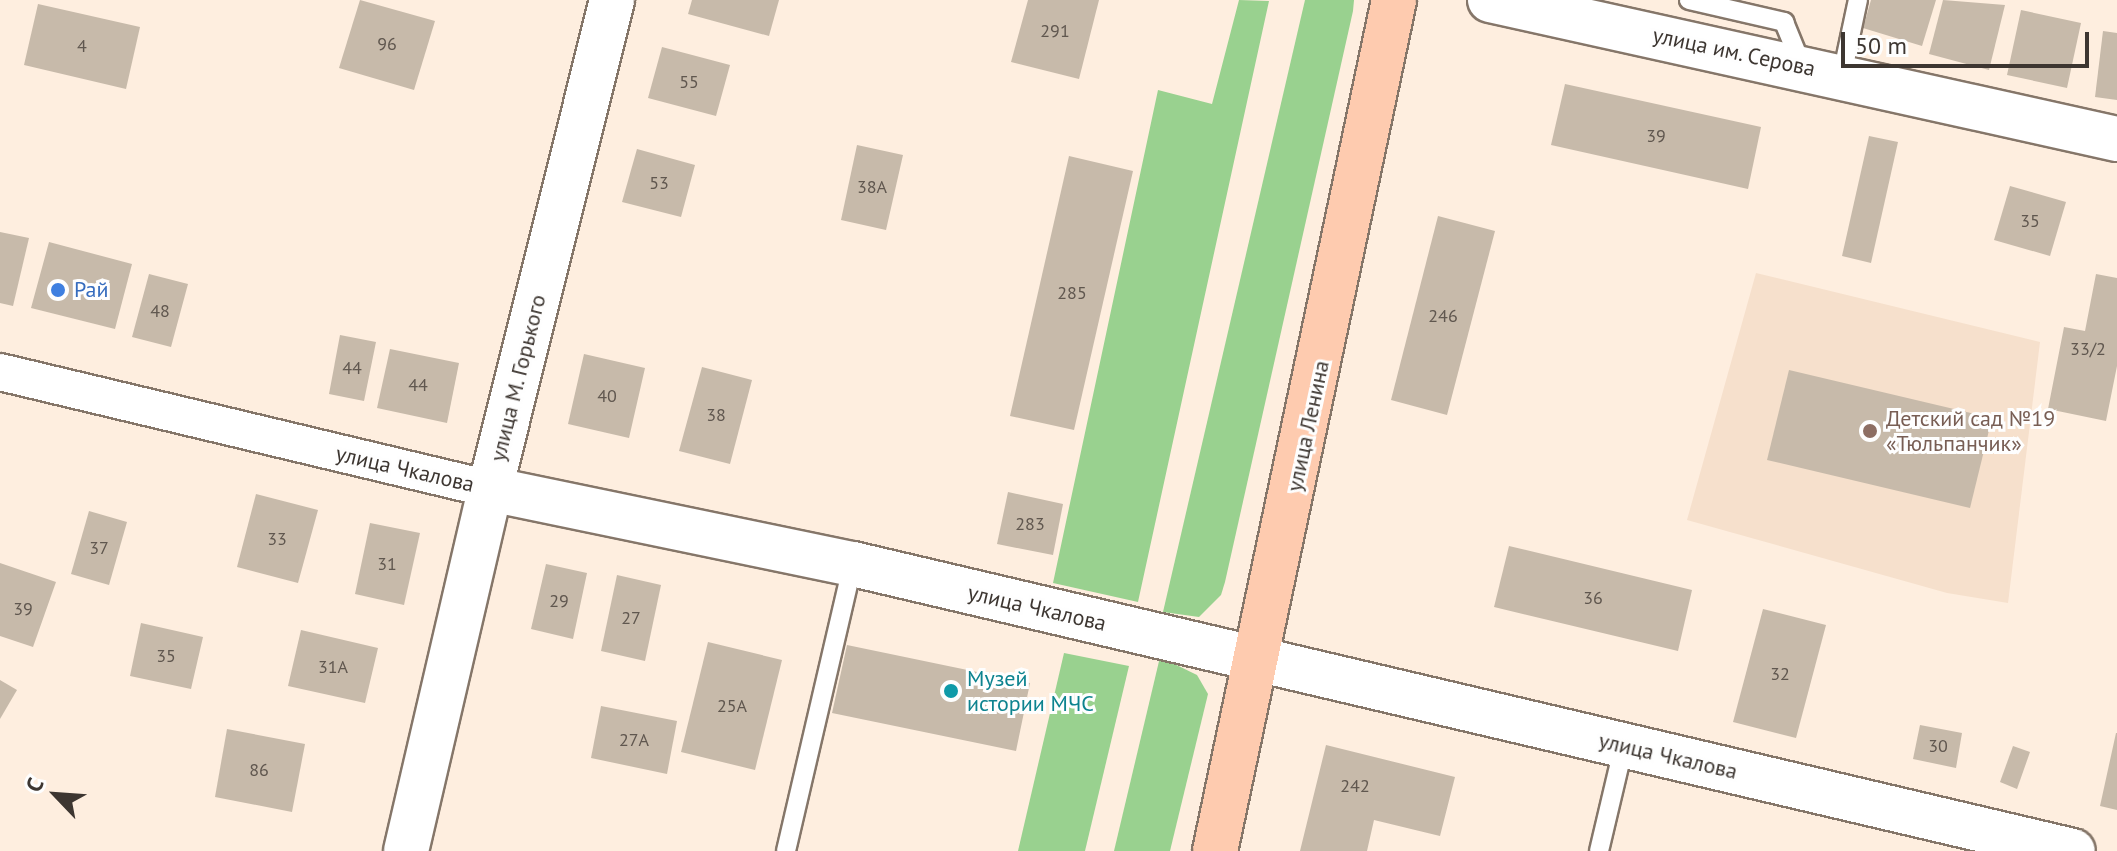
<!DOCTYPE html>
<meta charset="utf-8">
<style>
body{margin:0}
#map{position:relative;width:2117px;height:851px;overflow:hidden;background:#feeedf;font-family:"PT Sans",sans-serif}
div>[style]{position:absolute}
.built>*{inset:0;background:#f6e0cc}
.forest>*{inset:0;background:#99d18f}
.building>*{inset:0;background:#c7baaa}
.roads{filter:drop-shadow(2px 0 #857669) drop-shadow(-2px 0 #857669) drop-shadow(0 2px #857669) drop-shadow(0 -2px #857669)}
.service>*{height:18px;margin:-9px;padding:0 9px;transform-origin:9px;border-radius:9px;background:#fff}
.minor>*{height:36px;margin:-18px;padding:0 18px;transform-origin:18px;border-radius:18px;background:#fff}
.tertiary>*{height:44px;margin:-22px;padding:0 22px;transform-origin:22px;border-radius:22px;background:#fff}
.primary>*{height:44px;margin:-22px;padding:0 22px;transform-origin:22px;border-radius:22px;background:#fecbaf}
.dots>*{width:22px;height:22px;translate:-50% -50%;box-sizing:border-box;border:4px solid #fefefe;border-radius:50%}
span{translate:-50% -50%;white-space:nowrap;text-align:center;line-height:1.15;-webkit-text-stroke:6px #fefefe;paint-order:stroke}
.number-label{font-size:18px;color:#60574f}
.number-label span{-webkit-text-stroke-width:0}
.street-label{font-size:22px;color:#3d3631}
.shop-label{font-size:22px;color:#366cbe}
.left{translate:0 -50%;text-align:left}
.education-label{font-size:22px;color:#785e54}
.culture-label{font-size:22px;color:#0d838f}
.north{position:absolute;left:16px;top:755px;width:80px;height:80px;-webkit-text-stroke:6px #fefefe;paint-order:stroke;rotate:295deg;font-size:22px;font-weight:700;line-height:32px;text-align:center;color:#3d3631}
.north::after{content:'';display:block;margin:auto;width:28px;height:36px;background:#3d3631;clip-path:polygon(50% 0,100% 100%,50% 72%,0 100%)}
.scale{position:absolute;left:1841px;top:32px;width:248px;height:36px;box-sizing:border-box;border:4px solid #3d3631;border-top:0;padding-left:10px;font-size:24px;line-height:28px;white-space:nowrap;color:#3d3631;-webkit-text-stroke:6px #fefefe;paint-order:stroke}
</style>
<div id="map">
<div class="built">
<i style="clip-path:polygon(1756px 273px,2040px 342px,2008px 603px,1947px 593px,1687px 520px)"></i>
</div>
<div class="forest">
<i style="clip-path:polygon(1239px 0,1269px 1px,1138px 602px,1053px 583px,1158px 90px,1212px 104px)"></i>
<i style="clip-path:polygon(1305px 0,1354px 0,1353px 11px,1225px 582px,1221px 595px,1199px 617px,1163px 612px)"></i>
<i style="clip-path:polygon(1064px 653px,1129px 666px,1085px 851px,1018px 851px)"></i>
<i style="clip-path:polygon(1160px 657px,1197px 675px,1208px 694px,1170px 851px,1114px 851px)"></i>
</div>
<div class="building">
<i style="clip-path:polygon(360px 0,435px 21px,414px 90px,339px 68px)"></i>
<i style="clip-path:polygon(692px 0,779px 0,769px 36px,688px 14px)"></i>
<i style="clip-path:polygon(1028px 0,1099px 0,1079px 79px,1011px 62px)"></i>
<i style="clip-path:polygon(1871px 0,1936px 0,1922px 46px,1863px 28px)"></i>
<i style="clip-path:polygon(1943px 0,2005px 5px,1989px 70px,1929px 54px)"></i>
<i style="clip-path:polygon(38px 4px,140px 27px,126px 89px,24px 65px)"></i>
<i style="clip-path:polygon(2021px 10px,2081px 23px,2067px 88px,2007px 75px)"></i>
<i style="clip-path:polygon(2103px 31px,2117px 33px,2117px 100px,2095px 97px)"></i>
<i style="clip-path:polygon(662px 47px,730px 65px,716px 116px,648px 98px)"></i>
<i style="clip-path:polygon(1565px 84px,1761px 127px,1748px 189px,1551px 145px)"></i>
<i style="clip-path:polygon(1869px 136px,1898px 142px,1871px 263px,1842px 256px)"></i>
<i style="clip-path:polygon(857px 145px,903px 155px,886px 230px,841px 220px)"></i>
<i style="clip-path:polygon(637px 149px,695px 165px,681px 217px,622px 202px)"></i>
<i style="clip-path:polygon(1069px 156px,1133px 171px,1074px 430px,1010px 416px)"></i>
<i style="clip-path:polygon(2010px 186px,2066px 202px,2050px 256px,1994px 240px)"></i>
<i style="clip-path:polygon(1438px 216px,1495px 231px,1447px 415px,1391px 400px)"></i>
<i style="clip-path:polygon(0 232px,29px 238px,13px 306px,0 303px)"></i>
<i style="clip-path:polygon(49px 242px,132px 264px,115px 329px,31px 308px)"></i>
<i style="clip-path:polygon(149px 274px,188px 284px,171px 347px,132px 337px)"></i>
<i style="clip-path:polygon(2096px 274px,2117px 278px,2117px 366px,2106px 421px,2048px 409px,2064px 327px,2085px 331px)"></i>
<i style="clip-path:polygon(340px 335px,376px 342px,364px 401px,329px 394px)"></i>
<i style="clip-path:polygon(390px 349px,459px 363px,447px 423px,377px 408px)"></i>
<i style="clip-path:polygon(584px 354px,645px 368px,629px 438px,568px 424px)"></i>
<i style="clip-path:polygon(702px 367px,752px 380px,730px 464px,679px 451px)"></i>
<i style="clip-path:polygon(1789px 370px,1992px 418px,1970px 508px,1767px 460px)"></i>
<i style="clip-path:polygon(1008px 492px,1063px 504px,1053px 555px,997px 544px)"></i>
<i style="clip-path:polygon(256px 494px,318px 510px,298px 583px,237px 567px)"></i>
<i style="clip-path:polygon(89px 511px,127px 522px,109px 585px,71px 574px)"></i>
<i style="clip-path:polygon(370px 523px,420px 533px,404px 605px,355px 594px)"></i>
<i style="clip-path:polygon(1509px 546px,1692px 590px,1678px 651px,1494px 607px)"></i>
<i style="clip-path:polygon(0 563px,56px 582px,33px 647px,0 636px)"></i>
<i style="clip-path:polygon(546px 564px,587px 573px,573px 639px,531px 629px)"></i>
<i style="clip-path:polygon(617px 575px,661px 585px,645px 661px,601px 651px)"></i>
<i style="clip-path:polygon(1763px 609px,1826px 625px,1796px 738px,1733px 722px)"></i>
<i style="clip-path:polygon(141px 623px,203px 637px,191px 689px,130px 676px)"></i>
<i style="clip-path:polygon(301px 630px,378px 648px,365px 703px,288px 686px)"></i>
<i style="clip-path:polygon(708px 642px,782px 660px,755px 770px,681px 752px)"></i>
<i style="clip-path:polygon(847px 645px,1030px 683px,1016px 751px,832px 713px)"></i>
<i style="clip-path:polygon(0 680px,17px 690px,0 719px)"></i>
<i style="clip-path:polygon(601px 706px,677px 721px,667px 774px,591px 758px)"></i>
<i style="clip-path:polygon(1920px 725px,1962px 733px,1956px 768px,1913px 759px)"></i>
<i style="clip-path:polygon(227px 729px,305px 744px,292px 812px,215px 797px)"></i>
<i style="clip-path:polygon(2116px 733px,2117px 733px,2117px 810px,2100px 806px)"></i>
<i style="clip-path:polygon(1326px 745px,1455px 777px,1440px 836px,1374px 820px,1367px 851px,1300px 851px)"></i>
<i style="clip-path:polygon(2013px 746px,2030px 752px,2017px 789px,2000px 782px)"></i>
</div>
<div class="roads">
<div class="service">
<i style="left:1689px;top:0;width:98px;rotate:13deg"></i>
<i style="left:1784px;top:22px;width:48px;rotate:67.8deg"></i>
<i style="left:1842px;top:75px;width:77px;rotate:-78deg"></i>
<i style="left:786px;top:851px;width:295px;rotate:-76.9deg"></i>
<i style="left:1599px;top:851px;width:109px;rotate:-76.7deg"></i>
</div>
<div class="minor">
<i style="left:0;top:372px;width:504px;rotate:13.43deg"></i>
</div>
<div class="tertiary">
<i style="left:1490px;top:0;width:642px;rotate:12.5deg"></i>
<i style="left:490px;top:489px;width:371px;rotate:11.7deg"></i>
<i style="left:853px;top:564px;width:1253px;rotate:13.24deg"></i>
<i style="left:406px;top:851px;width:372px;rotate:-76.9deg"></i>
<i style="left:490px;top:489px;width:504px;rotate:-75.99deg"></i>
</div>
<div class="primary">
<i style="left:1215px;top:851px;width:870px;rotate:-78.12deg"></i>
</div>
</div>
<div class="dots">
<i style="left:58px;top:290px;background:#3f7fe0"></i>
<i style="left:1870px;top:431px;background:#8d6e63"></i>
<i style="left:951px;top:691px;background:#0f9aa8"></i>
</div>
<div class="number-label">
<span style="left:1055px;top:31px">291</span>
<span style="left:387px;top:44px">96</span>
<span style="left:82px;top:46px">4</span>
<span style="left:689px;top:82px">55</span>
<span style="left:1656px;top:136px">39</span>
<span style="left:659px;top:183px">53</span>
<span style="left:872px;top:187px">38А</span>
<span style="left:2030px;top:221px">35</span>
<span style="left:1072px;top:293px">285</span>
<span style="left:160px;top:311px">48</span>
<span style="left:1443px;top:316px">246</span>
<span style="left:2088px;top:349px">33/2</span>
<span style="left:352px;top:368px">44</span>
<span style="left:418px;top:385px">44</span>
<span style="left:607px;top:396px">40</span>
<span style="left:716px;top:415px">38</span>
<span style="left:1030px;top:524px">283</span>
<span style="left:277px;top:539px">33</span>
<span style="left:99px;top:548px">37</span>
<span style="left:387px;top:564px">31</span>
<span style="left:1593px;top:598px">36</span>
<span style="left:559px;top:601px">29</span>
<span style="left:23px;top:609px">39</span>
<span style="left:631px;top:618px">27</span>
<span style="left:166px;top:656px">35</span>
<span style="left:333px;top:667px">31А</span>
<span style="left:1780px;top:674px">32</span>
<span style="left:732px;top:706px">25А</span>
<span style="left:634px;top:740px">27А</span>
<span style="left:1938px;top:746px">30</span>
<span style="left:259px;top:770px">86</span>
<span style="left:1355px;top:786px">242</span>
</div>
<div class="street-label">
<span style="left:1734px;top:52px;rotate:12deg">улица им. Серова</span>
<span style="left:518px;top:378px;rotate:-76deg">улица М. Горького</span>
<span style="left:1308px;top:426px;rotate:-78deg">улица Ленина</span>
<span style="left:405px;top:469px;rotate:13deg">улица Чкалова</span>
<span style="left:1037px;top:608px;rotate:13deg">улица Чкалова</span>
<span style="left:1668px;top:756px;rotate:13deg">улица Чкалова</span>
</div>
<div class="shop-label">
<span class="left" style="left:74px;top:290px">Рай</span>
</div>
<div class="education-label">
<span class="left" style="left:1886px;top:431px">Детский сад №19<br>«Тюльпанчик»</span>
</div>
<div class="culture-label">
<span class="left" style="left:967px;top:691px">Музей<br>истории МЧС</span>
</div>
<div class="north">С</div>
<div class="scale">50 m</div>
</div>
